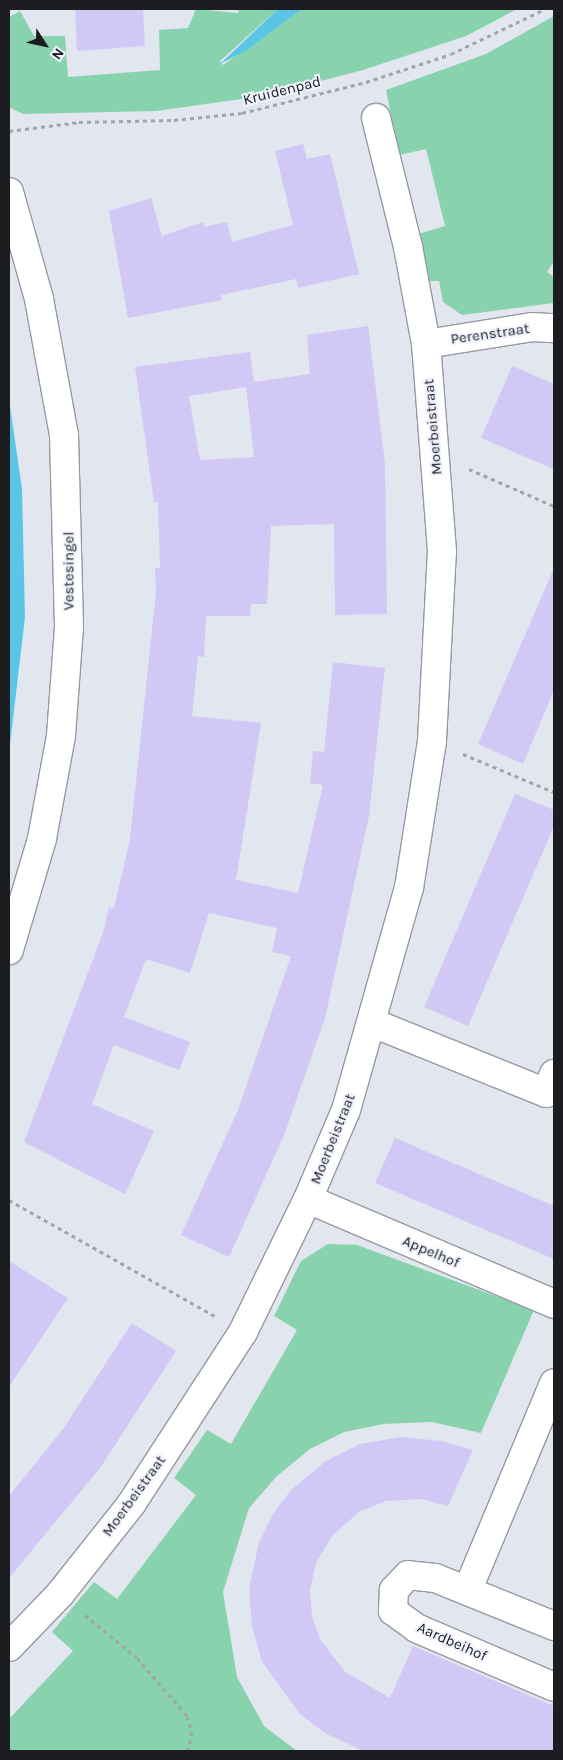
<!DOCTYPE html>
<style>
body{margin:0}
#map{position:relative;width:563px;height:1760px;overflow:hidden;background:#e2e6ef;font-family:Karla,sans-serif}
div>[style]{position:absolute}
.green>*{inset:0;background:#88d3ad}
.water>*{inset:0;background:#5bc5e6}
.building>*{inset:0;background:#d1c8f6}
.path>*{height:3px;margin-top:-1.5px;transform-origin:0;background:repeating-linear-gradient(90deg,#a1a4ab 0 4px,transparent 0 8px)}
.roads{filter:drop-shadow(1px 0 #9699a2) drop-shadow(-1px 0 #9699a2) drop-shadow(0 1px #9699a2) drop-shadow(0 -1px #9699a2)}
.minor>*{height:28px;margin:-14px;padding:0 14px;transform-origin:14px;border-radius:14px;background:#fff}
span{translate:-50% -50%;white-space:nowrap;text-align:center;line-height:1.15;-webkit-text-stroke:4px #eff3fd;paint-order:stroke}
.street-label{font-size:15px;color:#1c1d20}
.frame{position:absolute;inset:0;border:10px solid #1c1d20;pointer-events:none}
.north{position:absolute;left:20px;top:20px;width:50px;height:50px;-webkit-text-stroke:4px #eff3fd;paint-order:stroke;rotate:125deg;font-size:14px;font-weight:700;line-height:20px;text-align:center;color:#1c1d20}
.north::after{content:'';display:block;margin:auto;width:18px;height:22px;background:#1c1d20;clip-path:polygon(50% 0,100% 100%,50% 72%,0 100%)}
</style>
<div id="map">
<div class="green">
<i style="clip-path:polygon(196px 9px,238px 13px,239px 9px,278px 9px,220px 61px,223px 65px,302px 9px,517px 9px,466px 36px,363px 70px,263px 96px,156px 111px,23px 114px,9px 107px,9px 17px,20px 11px,34px 36px,65px 36px,68px 77px,160px 70px,159px 30px,188px 28px)"></i>
<i style="clip-path:polygon(554px 16px,554px 261px,547px 272px,554px 277px,554px 303px,462px 315px,443px 302px,439px 281px,428px 281px,418px 234px,445px 226px,426px 149px,399px 155px,386px 90px,486px 54px)"></i>
<i style="clip-path:polygon(328px 1244px,357px 1245px,534px 1310px,481px 1433px,432px 1422px,384px 1424px,344px 1432px,310px 1449px,277px 1476px,249px 1508px,223px 1592px,237px 1677px,264px 1726px,297px 1751px,9px 1751px,9px 1719px,73px 1651px,52px 1632px,94px 1582px,117px 1599px,196px 1495px,174px 1478px,207px 1430px,231px 1444px,297px 1330px,274px 1316px,301px 1261px)"></i>
</div>
<div class="water">
<i style="clip-path:polygon(278px 9px,302px 9px,247px 50px,220px 64px)"></i>
<i style="clip-path:polygon(9px 399px,22px 489px,25px 617px,9px 753px)"></i>
</div>
<div class="building">
<i style="clip-path:polygon(75px 9px,143px 9px,145px 46px,77px 51px)"></i>
<i style="clip-path:polygon(303px 144px,307px 159px,330px 154px,359px 274px,298px 288px,296px 279px,221px 295px,222px 300px,128px 318px,109px 211px,151px 198px,162px 236px,203px 222px,204px 227px,227px 222px,232px 242px,293px 225px,275px 151px)"></i>
<i style="clip-path:polygon(evenodd,368px 326px,385px 463px,387px 614px,335px 615px,334px 524px,271px 526px,267px 604px,251px 604px,250px 616px,206px 616px,204px 657px,198px 656px,192px 716px,261px 723px,236px 880px,298px 893px,323px 785px,310px 783px,313px 751px,324px 752px,333px 662px,385px 668px,369px 816px,325px 1018px,284px 1135px,229px 1257px,181px 1235px,238px 1110px,291px 956px,272px 952px,277px 928px,209px 913px,190px 973px,146px 959px,124px 1017px,190px 1042px,179px 1070px,114px 1045px,92px 1104px,154px 1131px,125px 1194px,24px 1142px,104px 930px,109px 907px,114px 908px,130px 839px,156px 592px,155px 568px,160px 568px,158px 502px,154px 502px,135px 367px,250px 352px,254px 382px,310px 374px,307px 335px,368px 326px,246px 387px,254px 457px,200px 460px,189px 396px,246px 387px)"></i>
<i style="clip-path:polygon(512px 366px,554px 384px,554px 469px,481px 438px)"></i>
<i style="clip-path:polygon(554px 568px,554px 690px,523px 764px,478px 744px)"></i>
<i style="clip-path:polygon(515px 794px,554px 810px,554px 826px,468px 1026px,424px 1007px)"></i>
<i style="clip-path:polygon(395px 1138px,554px 1206px,554px 1259px,375px 1183px)"></i>
<i style="clip-path:polygon(9px 1261px,68px 1298px,9px 1387px)"></i>
<i style="clip-path:polygon(132px 1323px,176px 1351px,100px 1468px,9px 1578px,9px 1496px,63px 1429px)"></i>
<i style="clip-path:polygon(401px 1437px,441px 1441px,473px 1450px,448px 1506px,421px 1499px,386px 1501px,359px 1512px,332px 1536px,316px 1563px,310px 1590px,312px 1616px,320px 1639px,345px 1672px,390px 1698px,413px 1646px,554px 1706px,554px 1751px,363px 1751px,325px 1733px,300px 1714px,262px 1662px,252px 1626px,249px 1589px,259px 1542px,273px 1514px,291px 1490px,326px 1461px,360px 1444px)"></i>
</div>
<div class="path">
<i style="left:9px;top:131px;width:71px;rotate:-7.3deg"></i>
<i style="left:79px;top:122px;width:95px;rotate:-1.2deg"></i>
<i style="left:174px;top:120px;width:68px;rotate:-5.9deg"></i>
<i style="left:242px;top:113px;width:128px;rotate:-14deg"></i>
<i style="left:366px;top:82px;width:89px;rotate:-18.2deg"></i>
<i style="left:451px;top:54px;width:104px;rotate:-25.6deg"></i>
<i style="left:469px;top:469px;width:93px;rotate:23.5deg"></i>
<i style="left:463px;top:754px;width:99px;rotate:22.7deg"></i>
<i style="left:9px;top:1200px;width:236px;rotate:29.4deg"></i>
<i style="left:85px;top:1615px;width:67px;rotate:39.6deg"></i>
<i style="left:137px;top:1658px;width:77px;rotate:49.2deg"></i>
<i style="left:187px;top:1716px;width:17px;rotate:73deg"></i>
<i style="left:192px;top:1732px;width:19px;rotate:102deg"></i>
</div>
<div class="roads">
<div class="minor">
<i style="left:9px;top:192px;width:111px;rotate:74.3deg"></i>
<i style="left:39px;top:299px;width:138px;rotate:79.6deg"></i>
<i style="left:64px;top:435px;width:192px;rotate:88.5deg"></i>
<i style="left:69px;top:627px;width:109px;rotate:94.2deg"></i>
<i style="left:61px;top:736px;width:105px;rotate:100.5deg"></i>
<i style="left:42px;top:839px;width:116px;rotate:106.6deg"></i>
<i style="left:426px;top:344px;width:107px;rotate:-9.1deg"></i>
<i style="left:532px;top:327px;width:22px;rotate:3deg"></i>
<i style="left:373px;top:1023px;width:187px;rotate:22deg"></i>
<i style="left:546px;top:1093px;width:21px;rotate:-67deg"></i>
<i style="left:308px;top:1199px;width:267px;rotate:23.1deg"></i>
<i style="left:468px;top:1589px;width:223px;rotate:-67.3deg"></i>
<i style="left:554px;top:1626px;width:128px;rotate:-158deg"></i>
<i style="left:435px;top:1578px;width:27px;rotate:-174deg"></i>
<i style="left:408px;top:1575px;width:21px;rotate:133deg"></i>
<i style="left:394px;top:1590px;width:21px;rotate:93deg"></i>
<i style="left:393px;top:1611px;width:29px;rotate:36deg"></i>
<i style="left:416px;top:1628px;width:150px;rotate:23.1deg"></i>
<i style="left:9px;top:1647px;width:74px;rotate:-46.1deg"></i>
<i style="left:60px;top:1594px;width:116px;rotate:-51.6deg"></i>
<i style="left:132px;top:1503px;width:204px;rotate:-57deg"></i>
<i style="left:243px;top:1332px;width:148px;rotate:-64deg"></i>
<i style="left:308px;top:1199px;width:97px;rotate:-66.9deg"></i>
<i style="left:346px;top:1110px;width:231px;rotate:-74.2deg"></i>
<i style="left:409px;top:888px;width:149px;rotate:-81.1deg"></i>
<i style="left:432px;top:741px;width:190px;rotate:-87deg"></i>
<i style="left:442px;top:551px;width:208px;rotate:-94.4deg"></i>
<i style="left:426px;top:344px;width:99px;rotate:-100.5deg"></i>
<i style="left:408px;top:247px;width:133px;rotate:-103.9deg"></i>
</div>
</div>
<div class="street-label">
<span style="left:282px;top:91px;rotate:-14deg">Kruidenpad</span>
<span style="left:490px;top:334px;rotate:-8deg">Perenstraat</span>
<span style="left:433px;top:427px;rotate:-95deg">Moerbeistraat</span>
<span style="left:69px;top:571px;rotate:-90deg">Vestesingel</span>
<span style="left:333px;top:1139px;rotate:-68deg">Moerbeistraat</span>
<span style="left:431px;top:1252px;rotate:23deg">Appelhof</span>
<span style="left:134px;top:1496px;rotate:-54deg">Moerbeistraat</span>
<span style="left:452px;top:1642px;rotate:24deg">Aardbeihof</span>
</div>
<div class="frame"></div>
<div class="north">N</div>
</div>
